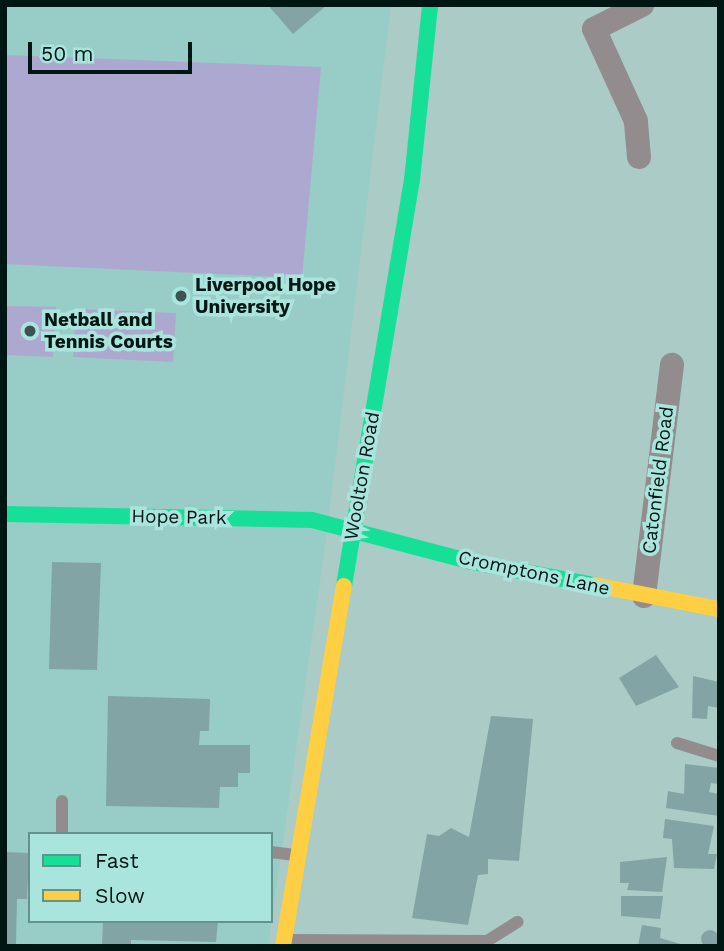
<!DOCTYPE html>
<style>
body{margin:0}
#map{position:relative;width:724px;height:951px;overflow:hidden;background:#aacbc6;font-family:"Work Sans",sans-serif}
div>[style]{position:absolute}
.built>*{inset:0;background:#97cdc6}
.green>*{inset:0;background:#ada8cf}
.building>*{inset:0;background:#82a4a4}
.round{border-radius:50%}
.lane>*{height:12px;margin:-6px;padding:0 6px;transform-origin:6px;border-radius:6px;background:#938c8e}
.street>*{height:24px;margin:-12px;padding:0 12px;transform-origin:12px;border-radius:12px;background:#938c8e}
.fast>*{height:16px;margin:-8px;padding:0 8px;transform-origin:8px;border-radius:8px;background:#16e098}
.slow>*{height:16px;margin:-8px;padding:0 8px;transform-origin:8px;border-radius:8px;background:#ffcf43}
.dots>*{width:19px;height:19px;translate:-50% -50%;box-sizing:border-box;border:4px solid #a9e5dd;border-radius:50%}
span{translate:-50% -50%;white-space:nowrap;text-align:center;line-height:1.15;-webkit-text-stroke:7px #a9e5dd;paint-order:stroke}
.poi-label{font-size:19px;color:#001613;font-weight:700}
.left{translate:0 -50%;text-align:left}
.street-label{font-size:19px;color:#001613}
.frame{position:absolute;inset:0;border:7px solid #001613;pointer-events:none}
.legend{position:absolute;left:28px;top:832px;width:245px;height:91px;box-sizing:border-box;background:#a9e5dd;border:2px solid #65928c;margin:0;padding:9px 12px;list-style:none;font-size:21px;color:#001613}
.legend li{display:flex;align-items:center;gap:14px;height:35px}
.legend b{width:35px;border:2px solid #65928c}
.scale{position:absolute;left:28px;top:42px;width:164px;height:32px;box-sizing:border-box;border:4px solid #001613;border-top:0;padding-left:9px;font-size:21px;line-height:24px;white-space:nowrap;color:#001613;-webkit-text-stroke:5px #a9e5dd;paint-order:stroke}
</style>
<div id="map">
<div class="built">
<i style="clip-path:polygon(evenodd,5px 5px,391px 5px,326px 539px,268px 946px,5px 946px,5px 5px,30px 834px,271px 834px,271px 921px,30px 921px,30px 834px)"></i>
</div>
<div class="green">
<i style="clip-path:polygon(5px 55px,321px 67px,302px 278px,5px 264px)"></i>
<i style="clip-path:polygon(5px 306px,56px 307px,53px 357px,5px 355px)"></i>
<i style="clip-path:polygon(76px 309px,176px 313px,173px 362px,73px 357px)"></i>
</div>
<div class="building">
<i style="clip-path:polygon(268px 5px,327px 5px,293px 34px)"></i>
<i style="clip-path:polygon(52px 562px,101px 563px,97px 670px,49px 669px)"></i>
<i style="clip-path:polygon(656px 655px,679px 687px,636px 706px,619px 678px)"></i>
<i style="clip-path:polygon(693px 676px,719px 682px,719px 708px,708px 706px,707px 719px,692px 718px)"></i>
<i style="clip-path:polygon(108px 696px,210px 699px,209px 731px,200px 731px,199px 745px,250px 745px,250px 773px,238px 773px,238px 787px,220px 787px,219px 808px,106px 806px)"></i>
<i style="clip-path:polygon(491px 716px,533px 719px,519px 861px,488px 859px,488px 874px,478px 875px,468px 925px,412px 918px,427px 834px,439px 836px,451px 828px,469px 837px)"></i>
<i style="clip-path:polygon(685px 764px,719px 768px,719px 784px,711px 783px,709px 792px,719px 794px,719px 816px,666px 808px,668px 791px,684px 794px)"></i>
<i style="clip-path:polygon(665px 819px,714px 826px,708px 854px,717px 854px,714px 869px,674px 868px,672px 839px,663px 838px)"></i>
<i style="clip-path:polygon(5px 852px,29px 853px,27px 899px,17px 899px,16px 944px,5px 944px)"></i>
<i style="clip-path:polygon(667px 857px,662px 892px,627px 890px,629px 883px,620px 883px,620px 862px)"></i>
<i style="clip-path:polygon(621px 896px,663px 896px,660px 919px,621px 916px)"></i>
<i style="clip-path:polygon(103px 921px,218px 921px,216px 942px,131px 940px,131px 946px,102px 946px)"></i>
<i style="clip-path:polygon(642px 925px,661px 928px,660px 938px,687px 946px,638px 946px)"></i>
<i class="round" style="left:701px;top:930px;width:18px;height:18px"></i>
</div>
<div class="lane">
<i style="left:677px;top:743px;width:44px;rotate:17.2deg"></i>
<i style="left:62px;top:834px;width:33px;rotate:-90deg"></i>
<i style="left:271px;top:852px;width:24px;rotate:7deg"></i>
<i style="left:287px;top:940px;width:200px;rotate:0.3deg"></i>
<i style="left:487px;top:941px;width:36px;rotate:-32deg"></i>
</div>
<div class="street">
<i style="left:639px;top:157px;width:36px;rotate:-95deg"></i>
<i style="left:636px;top:121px;width:101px;rotate:-114.5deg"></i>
<i style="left:594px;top:29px;width:54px;rotate:-26.6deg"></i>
<i style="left:644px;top:596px;width:233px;rotate:-83.1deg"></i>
</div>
<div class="fast">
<i style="left:5px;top:514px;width:307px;rotate:1.1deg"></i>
<i style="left:312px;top:520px;width:165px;rotate:14.7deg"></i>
<i style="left:472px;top:562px;width:125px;rotate:10.6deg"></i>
<i style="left:344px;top:586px;width:412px;rotate:-80.5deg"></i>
<i style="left:412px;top:180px;width:176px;rotate:-84.1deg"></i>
</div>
<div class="slow">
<i style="left:595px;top:585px;width:126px;rotate:11deg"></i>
<i style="left:283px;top:946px;width:365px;rotate:-80.4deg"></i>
</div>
<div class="dots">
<i style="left:181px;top:296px;background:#3b5552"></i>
<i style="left:30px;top:331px;background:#3b5552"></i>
</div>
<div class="poi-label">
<span class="left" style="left:195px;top:296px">Liverpool Hope<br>University</span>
<span class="left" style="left:44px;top:331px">Netball and<br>Tennis Courts</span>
</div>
<div class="street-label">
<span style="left:362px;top:476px;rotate:-80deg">Woolton Road</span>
<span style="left:658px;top:480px;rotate:-83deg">Catonfield Road</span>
<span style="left:179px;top:517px;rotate:1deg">Hope Park</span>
<span style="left:534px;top:573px;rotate:12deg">Cromptons Lane</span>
</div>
<div class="frame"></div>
<ul class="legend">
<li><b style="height:9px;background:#16e098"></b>Fast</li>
<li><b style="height:9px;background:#ffcf43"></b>Slow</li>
</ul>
<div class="scale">50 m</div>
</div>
